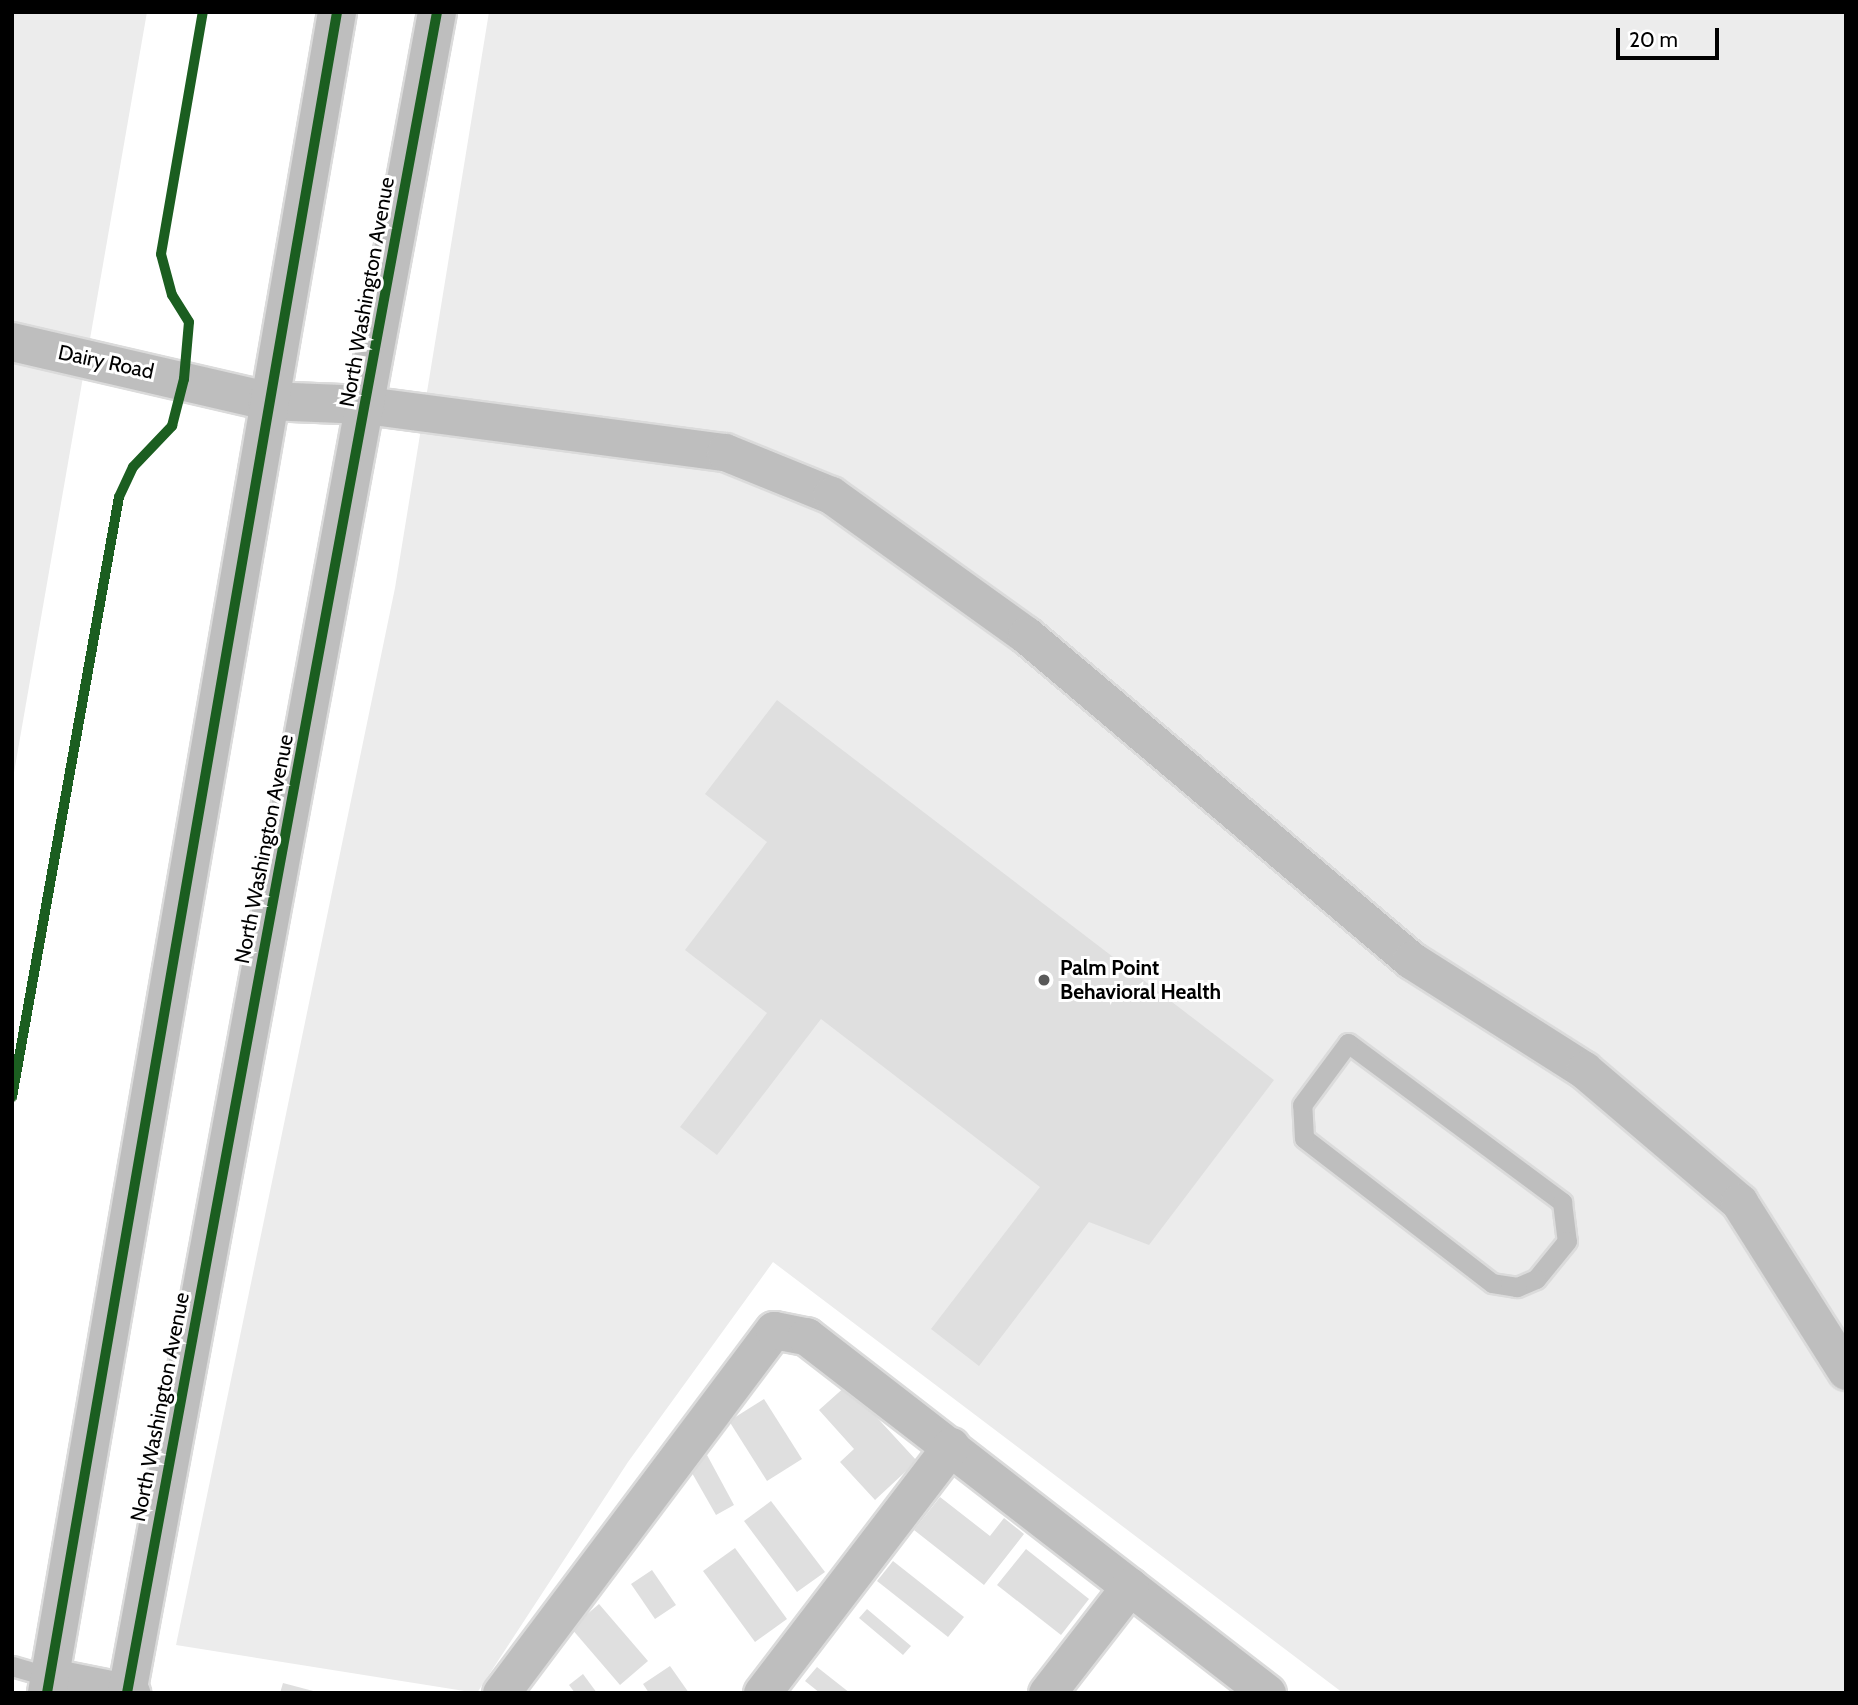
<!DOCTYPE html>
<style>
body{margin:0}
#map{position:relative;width:1858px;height:1705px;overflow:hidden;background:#fff;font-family:Cabin,sans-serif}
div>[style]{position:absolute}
.green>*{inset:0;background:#ececec}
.building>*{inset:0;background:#dfdfdf}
.roads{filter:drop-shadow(2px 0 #dbdbdb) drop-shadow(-2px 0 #dbdbdb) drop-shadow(0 2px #dbdbdb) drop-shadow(0 -2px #dbdbdb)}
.service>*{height:19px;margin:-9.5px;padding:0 9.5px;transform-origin:9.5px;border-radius:9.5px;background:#bebebe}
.minor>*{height:37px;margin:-18.5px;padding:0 18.5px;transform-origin:18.5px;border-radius:18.5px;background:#bebebe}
.tertiary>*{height:38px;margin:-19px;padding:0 19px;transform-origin:19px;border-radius:19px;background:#bebebe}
.primary>*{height:38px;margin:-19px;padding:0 19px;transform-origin:19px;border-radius:19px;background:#bebebe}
.cycleway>*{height:10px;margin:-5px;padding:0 5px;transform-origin:5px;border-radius:5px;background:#1b5e20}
.dots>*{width:19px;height:19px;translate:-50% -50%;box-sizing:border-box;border:4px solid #fff;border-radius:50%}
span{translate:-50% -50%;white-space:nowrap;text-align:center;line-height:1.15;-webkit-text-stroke:6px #fff;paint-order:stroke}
.street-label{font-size:21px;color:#000}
.poi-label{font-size:21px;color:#000;font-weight:700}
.left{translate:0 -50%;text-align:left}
.frame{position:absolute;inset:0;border:14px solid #000;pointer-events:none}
.scale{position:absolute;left:1616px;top:28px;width:103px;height:32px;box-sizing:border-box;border:4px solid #000;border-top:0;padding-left:9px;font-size:21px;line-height:24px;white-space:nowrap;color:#000;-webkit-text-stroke:5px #fff;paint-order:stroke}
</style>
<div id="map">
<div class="green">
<i style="clip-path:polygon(12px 12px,147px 12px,90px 339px,12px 322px)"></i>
<i style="clip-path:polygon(489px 12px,1846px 12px,1846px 1693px,1343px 1693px,773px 1262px,628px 1462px,477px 1693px,176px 1645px,395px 588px)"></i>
<i style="clip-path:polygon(12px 362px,83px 377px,12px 784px)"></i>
</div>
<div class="building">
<i style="clip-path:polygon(777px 700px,1274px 1080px,1149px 1245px,1089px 1222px,979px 1366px,931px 1329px,1040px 1187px,821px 1019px,717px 1155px,680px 1127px,767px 1013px,685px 950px,767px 842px,705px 794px)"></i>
<i style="clip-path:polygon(847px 1385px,917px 1461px,875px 1500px,840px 1462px,854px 1449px,819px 1410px)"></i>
<i style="clip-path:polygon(764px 1399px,802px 1459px,767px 1481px,729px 1421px)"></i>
<i style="clip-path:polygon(707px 1455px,734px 1505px,716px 1515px,688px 1466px)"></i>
<i style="clip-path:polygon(940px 1497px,990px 1536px,1004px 1518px,1024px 1534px,984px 1585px,914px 1530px)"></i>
<i style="clip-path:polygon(771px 1501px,825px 1572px,797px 1592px,744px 1521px)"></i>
<i style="clip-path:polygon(735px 1548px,787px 1619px,755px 1642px,703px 1571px)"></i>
<i style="clip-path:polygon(1026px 1549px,1089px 1599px,1061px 1635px,997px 1585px)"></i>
<i style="clip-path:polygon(893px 1561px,964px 1617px,948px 1637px,877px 1581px)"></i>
<i style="clip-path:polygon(652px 1570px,676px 1605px,655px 1619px,631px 1584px)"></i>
<i style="clip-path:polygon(599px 1604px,648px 1661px,620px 1685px,571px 1628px)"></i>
<i style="clip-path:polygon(867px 1609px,911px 1646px,903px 1655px,859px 1618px)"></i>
<i style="clip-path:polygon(670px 1666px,689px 1693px,649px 1693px,643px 1684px)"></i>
<i style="clip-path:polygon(817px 1667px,850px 1693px,820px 1693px,805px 1681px)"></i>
<i style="clip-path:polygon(583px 1674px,597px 1693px,575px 1693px,569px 1685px)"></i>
<i style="clip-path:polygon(283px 1683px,317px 1692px,317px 1693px,280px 1693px)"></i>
</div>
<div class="roads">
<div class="service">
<i style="left:1348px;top:1043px;width:267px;rotate:36.6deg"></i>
<i style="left:1562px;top:1202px;width:39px;rotate:83deg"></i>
<i style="left:1567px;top:1241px;width:49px;rotate:129.2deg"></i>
<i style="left:1536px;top:1279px;width:21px;rotate:157deg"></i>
<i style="left:1517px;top:1287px;width:25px;rotate:-171deg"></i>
<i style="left:1492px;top:1283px;width:237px;rotate:-142.4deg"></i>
<i style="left:1304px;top:1138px;width:33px;rotate:-93deg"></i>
<i style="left:1302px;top:1105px;width:77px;rotate:-53.4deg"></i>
<i style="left:12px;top:1666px;width:40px;rotate:16deg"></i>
</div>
<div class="minor">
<i style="left:366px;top:405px;width:362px;rotate:7.5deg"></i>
<i style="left:725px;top:452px;width:114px;rotate:22.1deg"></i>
<i style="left:831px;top:495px;width:240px;rotate:35.7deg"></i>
<i style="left:1026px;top:635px;width:504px;rotate:40.17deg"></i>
<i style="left:1411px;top:960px;width:205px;rotate:32.4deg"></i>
<i style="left:1584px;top:1070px;width:204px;rotate:40.4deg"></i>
<i style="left:1739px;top:1202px;width:200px;rotate:57.7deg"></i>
<i style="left:50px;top:1677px;width:83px;rotate:11.2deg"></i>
<i style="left:501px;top:1693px;width:454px;rotate:-53.1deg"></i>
<i style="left:774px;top:1330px;width:33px;rotate:11deg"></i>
<i style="left:806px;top:1336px;width:583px;rotate:37.75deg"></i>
<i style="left:762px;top:1693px;width:311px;rotate:-52.6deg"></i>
<i style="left:1047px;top:1693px;width:135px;rotate:-52.2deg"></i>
</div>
<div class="tertiary">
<i style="left:12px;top:342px;width:262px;rotate:13deg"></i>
<i style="left:267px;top:401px;width:99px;rotate:2.3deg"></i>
</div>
<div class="primary">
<i style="left:47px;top:1693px;width:1706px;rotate:-80.21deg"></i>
<i style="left:127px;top:1693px;width:1709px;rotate:-79.55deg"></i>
</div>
</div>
<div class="cycleway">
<i style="left:12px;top:1097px;width:609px;rotate:-79.89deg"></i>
<i style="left:119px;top:497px;width:33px;rotate:-65deg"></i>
<i style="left:133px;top:467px;width:57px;rotate:-46.4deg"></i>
<i style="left:172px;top:426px;width:49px;rotate:-75.7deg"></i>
<i style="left:184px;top:379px;width:57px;rotate:-85deg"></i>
<i style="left:189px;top:322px;width:32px;rotate:-122deg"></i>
<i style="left:172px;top:295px;width:42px;rotate:-105deg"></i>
<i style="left:161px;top:254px;width:246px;rotate:-80.2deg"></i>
<i style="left:47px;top:1693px;width:1706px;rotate:-80.21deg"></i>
<i style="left:127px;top:1693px;width:1709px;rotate:-79.55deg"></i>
</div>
<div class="dots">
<i style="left:1044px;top:980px;background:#595959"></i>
</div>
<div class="street-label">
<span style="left:367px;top:292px;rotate:-80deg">North Washington Avenue</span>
<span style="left:106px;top:362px;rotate:12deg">Dairy Road</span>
<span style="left:264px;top:849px;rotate:-79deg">North Washington Avenue</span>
<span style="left:160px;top:1407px;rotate:-79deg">North Washington Avenue</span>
</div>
<div class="poi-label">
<span class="left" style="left:1060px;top:980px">Palm Point<br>Behavioral Health</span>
</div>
<div class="frame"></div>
<div class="scale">20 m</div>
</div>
